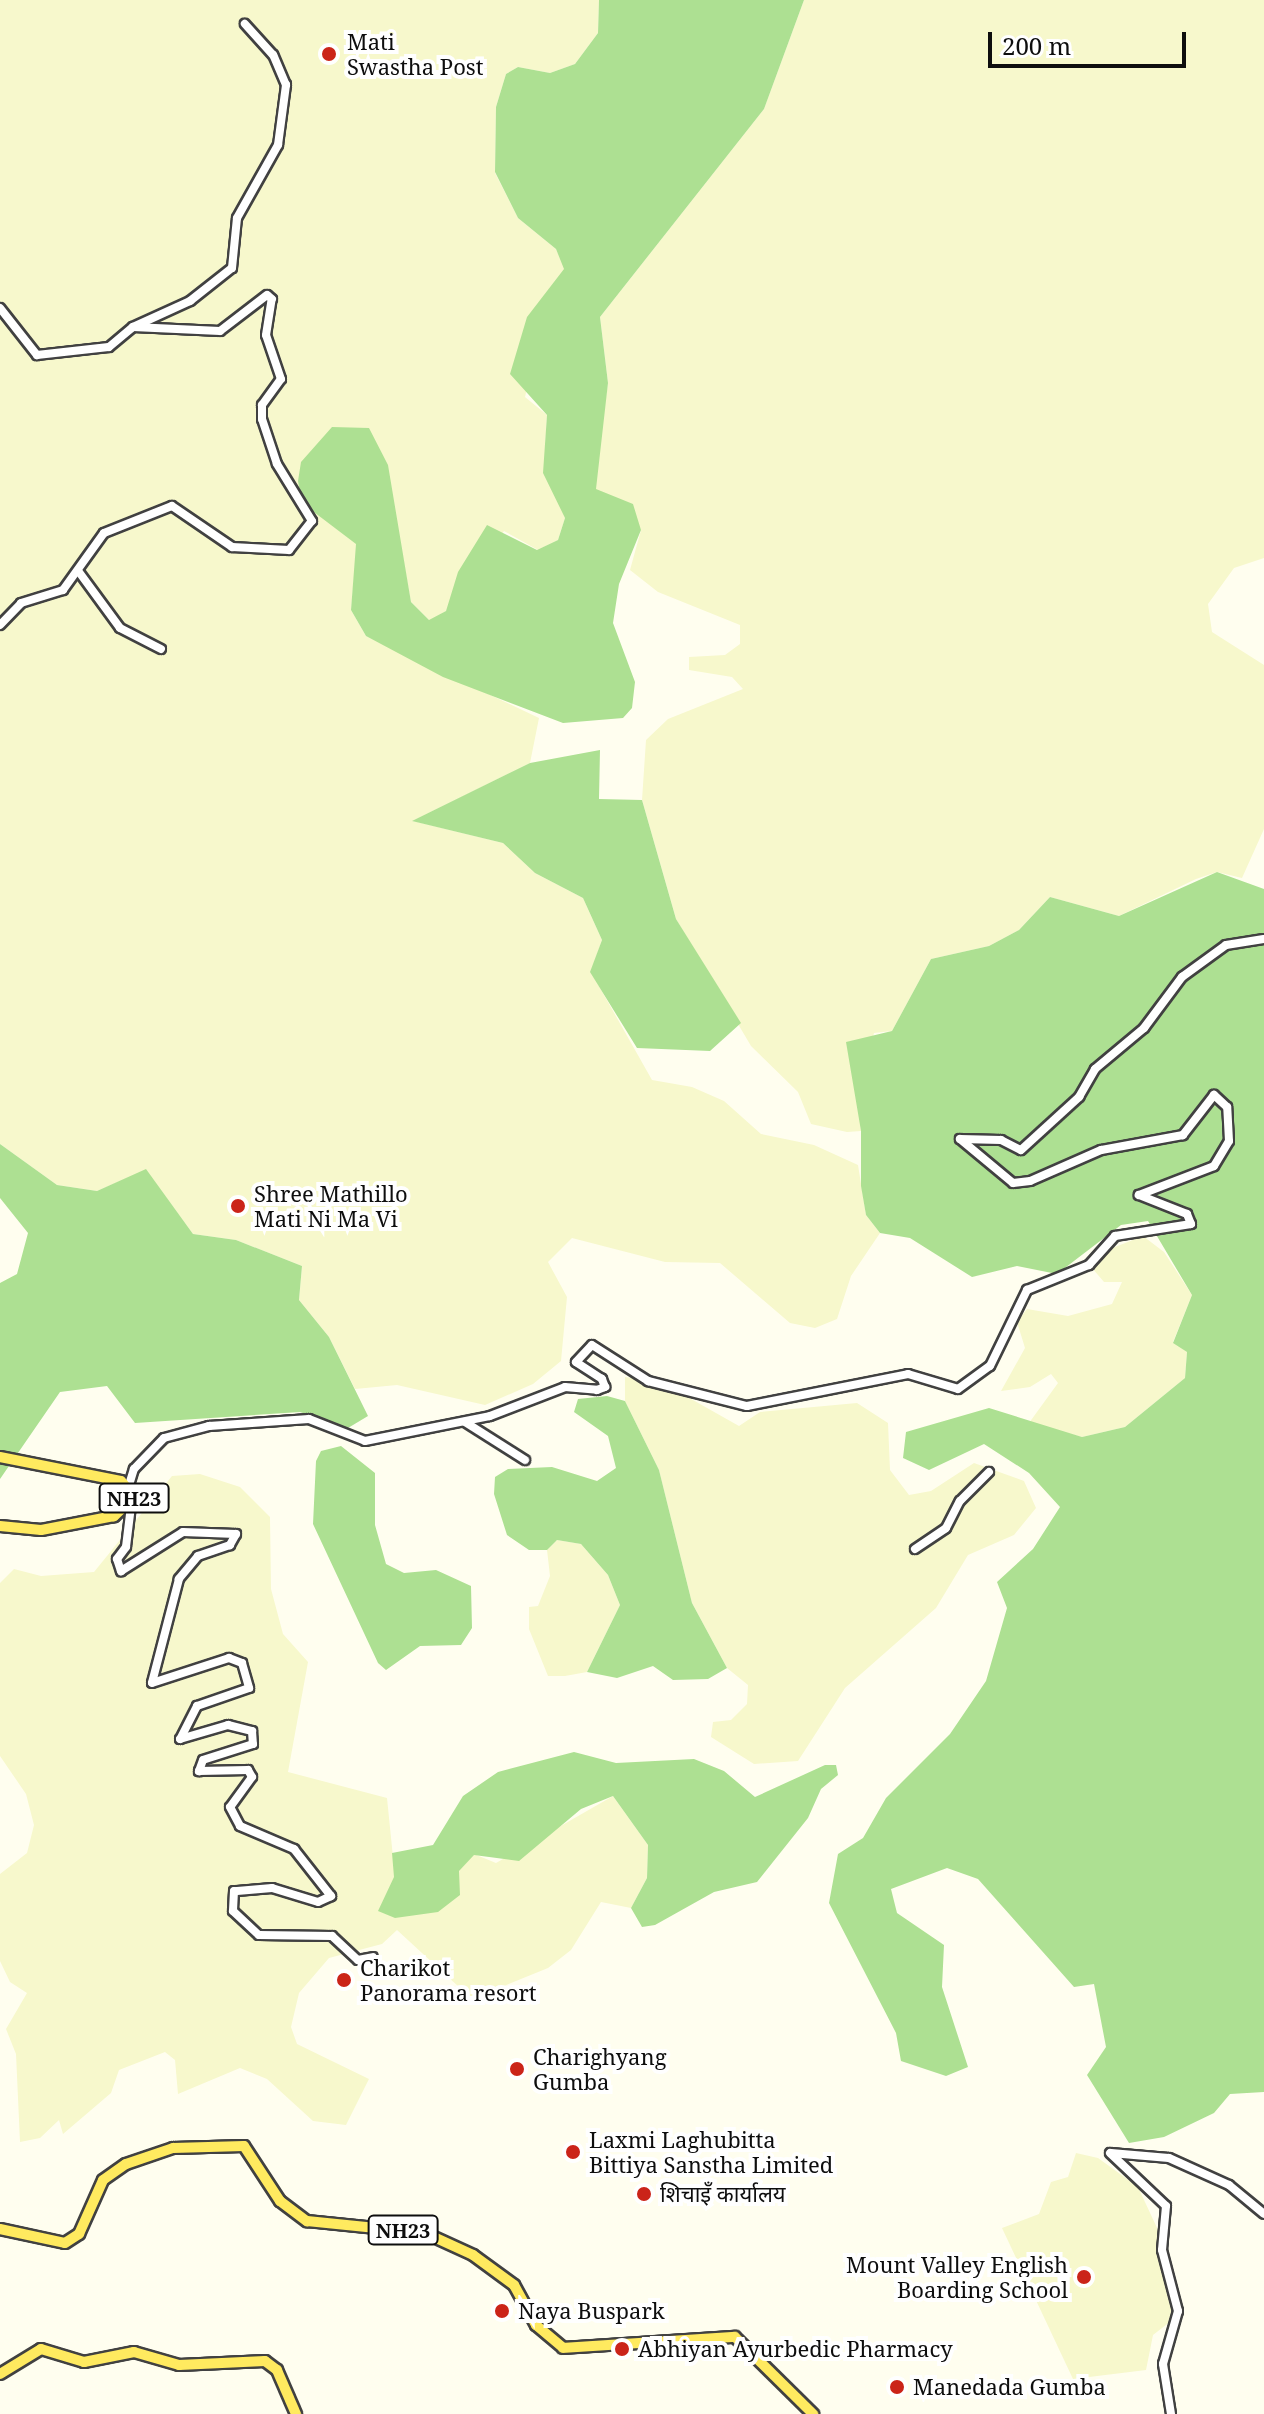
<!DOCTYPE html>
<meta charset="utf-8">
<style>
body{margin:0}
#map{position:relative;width:1264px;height:2414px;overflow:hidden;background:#fffeef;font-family:"Noto Serif","Noto Sans Devanagari",serif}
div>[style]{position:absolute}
.farmland>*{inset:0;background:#f7f8cc}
.forest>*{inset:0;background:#ade092}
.roads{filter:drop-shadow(2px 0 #414141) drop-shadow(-2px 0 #414141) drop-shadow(0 2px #414141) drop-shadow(0 -2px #414141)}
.minor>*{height:8px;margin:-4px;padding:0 4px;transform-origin:4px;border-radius:4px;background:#fff}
.major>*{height:10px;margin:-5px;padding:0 5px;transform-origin:5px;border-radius:5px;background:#ffea5f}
.dots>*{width:22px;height:22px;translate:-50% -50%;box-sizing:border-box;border:4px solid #fff;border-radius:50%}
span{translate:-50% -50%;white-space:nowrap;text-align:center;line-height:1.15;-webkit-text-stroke:8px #fff;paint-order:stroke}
.shield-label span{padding:2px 6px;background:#fff;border:2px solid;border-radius:6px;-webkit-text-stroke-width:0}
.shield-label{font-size:20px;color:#0e0e0e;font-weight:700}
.poi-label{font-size:22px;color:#0e0e0e}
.left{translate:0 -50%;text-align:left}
.right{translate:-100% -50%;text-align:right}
.scale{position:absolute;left:988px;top:32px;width:198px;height:36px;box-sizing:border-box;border:4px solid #0e0e0e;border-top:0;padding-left:10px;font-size:24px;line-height:28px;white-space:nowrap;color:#0e0e0e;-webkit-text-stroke:6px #fff;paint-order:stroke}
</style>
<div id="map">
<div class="farmland">
<i style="clip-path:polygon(0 0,599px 0,598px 33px,575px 64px,550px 73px,518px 67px,506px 74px,496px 107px,495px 173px,518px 218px,556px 249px,565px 269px,552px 288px,525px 397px,547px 415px,545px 450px,565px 518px,558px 540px,538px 550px,504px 531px,446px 611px,430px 621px,411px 602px,393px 503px,303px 503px,357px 544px,351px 610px,366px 636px,539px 718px,530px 763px,413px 821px,503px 843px,535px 873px,583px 898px,602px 940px,591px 972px,652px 1080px,692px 1087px,724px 1101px,761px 1134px,814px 1145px,858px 1165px,866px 1215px,880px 1233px,851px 1276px,837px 1319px,815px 1328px,790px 1323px,720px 1263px,665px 1262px,572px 1238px,548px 1262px,567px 1297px,561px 1361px,533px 1384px,485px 1405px,397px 1385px,355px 1389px,329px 1337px,299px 1300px,302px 1266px,236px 1240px,193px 1234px,146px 1170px,97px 1191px,57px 1185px,0 1144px)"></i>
<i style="clip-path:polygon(804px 0,1264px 0,1264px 558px,1234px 568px,1208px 604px,1212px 632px,1264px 665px,1264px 829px,1242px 878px,1217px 872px,1196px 879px,1119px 916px,1050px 897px,1019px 930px,989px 946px,931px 959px,892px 1031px,874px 1033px,858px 1099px,861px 1131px,847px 1132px,811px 1124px,798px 1092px,751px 1046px,676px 919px,642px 800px,646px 740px,668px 719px,743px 689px,732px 677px,689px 670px,689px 657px,725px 655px,740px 644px,740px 625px,658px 592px,630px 570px,641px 530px,596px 490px,595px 474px,608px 383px,600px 317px,764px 109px)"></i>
<i style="clip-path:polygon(1143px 1236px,1164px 1252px,1192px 1295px,1173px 1342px,1187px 1352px,1185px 1378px,1125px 1427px,1082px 1437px,1029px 1423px,1058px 1383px,1051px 1374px,1030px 1387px,1001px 1391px,1025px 1348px,1017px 1322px,1027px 1309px,1068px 1316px,1112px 1304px,1122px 1282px,1104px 1282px,1092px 1268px,1110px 1249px)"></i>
<i style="clip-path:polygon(625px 1377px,661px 1382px,739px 1426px,760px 1412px,857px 1403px,888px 1423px,890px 1470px,909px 1495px,931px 1491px,974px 1463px,1024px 1481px,1036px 1508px,1014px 1535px,968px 1555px,936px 1608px,845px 1688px,798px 1761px,754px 1764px,711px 1737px,713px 1722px,731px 1720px,747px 1704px,748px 1685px,727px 1668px,692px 1603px,659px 1470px,625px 1401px)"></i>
<i style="clip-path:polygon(200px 1474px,240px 1487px,270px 1517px,271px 1589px,283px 1634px,308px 1662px,288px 1772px,387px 1798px,395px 1877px,379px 1911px,458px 1871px,474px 1854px,496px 1863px,613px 1796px,648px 1845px,647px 1878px,631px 1908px,601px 1902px,571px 1950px,548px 1968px,472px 1999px,397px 1930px,382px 1944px,329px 1958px,299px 1993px,291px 2027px,297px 2044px,369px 2079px,346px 2125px,313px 2121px,267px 2079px,240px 2068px,178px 2094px,175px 2060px,165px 2052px,119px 2070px,111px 2093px,63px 2134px,59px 2120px,40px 2138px,20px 2142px,16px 2054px,6px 2029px,27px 1993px,10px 1982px,0 1961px,0 1874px,27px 1853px,34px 1825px,26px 1794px,0 1756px,0 1583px,14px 1569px,41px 1576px,94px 1572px,172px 1476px)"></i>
<i style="clip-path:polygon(557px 1540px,581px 1544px,608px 1575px,620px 1605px,587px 1672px,565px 1676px,548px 1676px,529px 1629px,529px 1607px,538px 1606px,550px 1576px,547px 1550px)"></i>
<i style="clip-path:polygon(1076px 2153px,1098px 2158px,1138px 2187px,1158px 2230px,1174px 2304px,1171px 2321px,1153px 2335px,1146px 2370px,1073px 2379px,1002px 2228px,1039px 2214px,1051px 2182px,1068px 2177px)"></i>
</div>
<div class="forest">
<i style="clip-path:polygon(599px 0,804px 0,764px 109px,600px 317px,608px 383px,596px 489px,633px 504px,641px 530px,619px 584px,613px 623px,635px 682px,632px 708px,623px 718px,563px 723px,443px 677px,366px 636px,351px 610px,356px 544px,302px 503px,298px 481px,301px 462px,332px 427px,369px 428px,388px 465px,411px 602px,429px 620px,446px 611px,458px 572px,487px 525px,537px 550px,558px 540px,565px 518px,543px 473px,547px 415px,510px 374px,527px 317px,564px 269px,556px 249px,518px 218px,495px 172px,496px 107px,506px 74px,518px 67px,550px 73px,575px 64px,598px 33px)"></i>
<i style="clip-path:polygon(600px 750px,599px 799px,642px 800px,676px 919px,741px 1023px,710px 1051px,637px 1048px,590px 972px,602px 940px,583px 898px,535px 873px,503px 843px,412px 821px,530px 763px)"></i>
<i style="clip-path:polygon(1217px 872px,1264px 889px,1264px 2092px,1230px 2094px,1214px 2113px,1164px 2137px,1129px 2143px,1087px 2075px,1106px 2047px,1094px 1984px,1074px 1987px,978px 1879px,947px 1868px,891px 1889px,897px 1913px,944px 1945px,942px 1987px,968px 2067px,946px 2076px,901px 2061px,896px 2033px,829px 1903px,838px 1854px,863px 1838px,886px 1798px,950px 1734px,986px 1681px,1007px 1608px,997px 1582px,1033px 1549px,1060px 1507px,1029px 1473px,984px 1444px,929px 1470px,903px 1458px,906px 1432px,989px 1408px,1082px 1437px,1125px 1427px,1185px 1378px,1187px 1352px,1173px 1343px,1192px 1295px,1148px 1221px,1121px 1225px,1057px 1274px,1017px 1266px,972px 1277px,910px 1238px,880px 1233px,866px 1215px,861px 1186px,861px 1131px,846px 1042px,892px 1031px,931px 959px,989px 946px,1019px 930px,1050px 897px,1119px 916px)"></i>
<i style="clip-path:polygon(0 1144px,57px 1185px,97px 1191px,146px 1169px,193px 1234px,236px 1240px,302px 1266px,299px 1300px,329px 1337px,368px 1416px,348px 1428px,300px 1412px,135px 1423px,107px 1386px,60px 1392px,0 1479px,0 1283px,17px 1274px,28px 1233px,0 1198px)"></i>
<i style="clip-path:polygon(607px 1396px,625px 1401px,659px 1470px,692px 1603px,727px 1668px,708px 1679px,673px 1680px,653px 1666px,617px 1678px,587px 1672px,620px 1605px,608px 1575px,581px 1544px,557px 1540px,547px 1550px,529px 1550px,507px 1535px,494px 1494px,495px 1477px,508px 1469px,552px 1467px,597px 1481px,616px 1468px,608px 1436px,574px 1412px,578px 1399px)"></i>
<i style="clip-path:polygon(341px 1446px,375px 1473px,375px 1525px,386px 1564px,404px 1573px,436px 1570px,471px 1586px,472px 1628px,461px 1645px,420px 1646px,386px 1670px,378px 1663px,313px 1524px,316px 1461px,321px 1451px)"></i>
<i style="clip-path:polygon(574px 1752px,616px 1763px,694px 1759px,724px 1771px,755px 1797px,825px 1765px,836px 1765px,838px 1775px,821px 1789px,808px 1818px,757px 1882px,714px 1892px,655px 1925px,642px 1927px,631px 1908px,647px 1878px,648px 1845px,613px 1796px,581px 1809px,519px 1861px,474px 1855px,459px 1871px,460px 1895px,438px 1912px,395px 1918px,378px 1911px,394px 1877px,392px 1853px,433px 1845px,463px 1796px,498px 1772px)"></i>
</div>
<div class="roads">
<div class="minor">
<i style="left:0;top:308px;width:60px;rotate:51.8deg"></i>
<i style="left:37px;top:355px;width:72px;rotate:-6.3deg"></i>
<i style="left:109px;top:347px;width:31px;rotate:-40deg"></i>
<i style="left:79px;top:572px;width:69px;rotate:53.8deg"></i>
<i style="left:120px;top:628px;width:46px;rotate:27.1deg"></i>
<i style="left:0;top:625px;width:30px;rotate:-46deg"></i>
<i style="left:21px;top:603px;width:44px;rotate:-17.2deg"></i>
<i style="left:63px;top:590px;width:70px;rotate:-54.3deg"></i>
<i style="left:104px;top:533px;width:73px;rotate:-21.7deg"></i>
<i style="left:172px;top:506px;width:73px;rotate:34.3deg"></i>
<i style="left:232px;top:547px;width:57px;rotate:3deg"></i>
<i style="left:289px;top:550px;width:37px;rotate:-52deg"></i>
<i style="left:312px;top:521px;width:67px;rotate:-121.6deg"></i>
<i style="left:277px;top:464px;width:47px;rotate:-108.4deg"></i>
<i style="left:262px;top:419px;width:14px;rotate:-90deg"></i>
<i style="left:262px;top:405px;width:32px;rotate:-54deg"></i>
<i style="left:281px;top:379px;width:46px;rotate:-108.8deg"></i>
<i style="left:266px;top:335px;width:36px;rotate:-81deg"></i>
<i style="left:272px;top:299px;width:6px;rotate:-141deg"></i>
<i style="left:267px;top:295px;width:59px;rotate:142.5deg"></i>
<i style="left:220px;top:331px;width:87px;rotate:-177.4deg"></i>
<i style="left:133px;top:327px;width:63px;rotate:-24.5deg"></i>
<i style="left:190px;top:301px;width:53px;rotate:-38.2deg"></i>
<i style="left:232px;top:268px;width:50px;rotate:-84.3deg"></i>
<i style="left:237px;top:218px;width:84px;rotate:-60.7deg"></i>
<i style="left:278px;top:145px;width:61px;rotate:-82.4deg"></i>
<i style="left:286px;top:85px;width:33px;rotate:-113deg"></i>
<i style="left:273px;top:55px;width:42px;rotate:-132.1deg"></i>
<i style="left:465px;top:1422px;width:71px;rotate:32.3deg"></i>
<i style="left:129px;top:1485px;width:17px;rotate:-73deg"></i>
<i style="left:134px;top:1469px;width:43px;rotate:-45.9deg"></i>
<i style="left:164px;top:1438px;width:47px;rotate:-14.9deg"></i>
<i style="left:209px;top:1426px;width:100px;rotate:-4deg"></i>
<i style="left:309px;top:1419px;width:60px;rotate:21.4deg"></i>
<i style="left:365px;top:1441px;width:127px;rotate:-11.3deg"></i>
<i style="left:490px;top:1416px;width:80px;rotate:-21.1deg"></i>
<i style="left:565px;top:1387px;width:32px;rotate:5deg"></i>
<i style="left:597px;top:1390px;width:9px;rotate:-21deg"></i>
<i style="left:605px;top:1387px;width:9px;rotate:-111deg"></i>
<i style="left:602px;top:1379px;width:31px;rotate:-147deg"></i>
<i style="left:576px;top:1362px;width:23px;rotate:-47deg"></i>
<i style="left:592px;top:1345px;width:67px;rotate:32.7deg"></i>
<i style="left:648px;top:1381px;width:102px;rotate:14.2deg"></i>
<i style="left:747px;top:1406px;width:164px;rotate:-11.2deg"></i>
<i style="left:908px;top:1374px;width:52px;rotate:16.7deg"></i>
<i style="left:958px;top:1389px;width:39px;rotate:-36deg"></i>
<i style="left:990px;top:1366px;width:85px;rotate:-64deg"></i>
<i style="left:1027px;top:1290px;width:67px;rotate:-22deg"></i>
<i style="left:1089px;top:1265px;width:39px;rotate:-48deg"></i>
<i style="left:1115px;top:1236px;width:77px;rotate:-9deg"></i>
<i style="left:1191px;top:1224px;width:11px;rotate:-112deg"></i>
<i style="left:1187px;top:1214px;width:52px;rotate:-158.4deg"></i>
<i style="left:1139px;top:1195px;width:80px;rotate:-21.1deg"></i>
<i style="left:1214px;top:1166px;width:29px;rotate:-59deg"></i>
<i style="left:1229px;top:1141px;width:34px;rotate:-93deg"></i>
<i style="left:1227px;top:1107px;width:18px;rotate:-137deg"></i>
<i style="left:1214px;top:1095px;width:51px;rotate:127.8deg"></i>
<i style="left:1183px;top:1135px;width:83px;rotate:169.6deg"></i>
<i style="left:1101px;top:1150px;width:77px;rotate:156.4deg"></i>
<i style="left:1030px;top:1181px;width:17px;rotate:173deg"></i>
<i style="left:1013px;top:1183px;width:69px;rotate:-140.3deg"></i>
<i style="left:960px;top:1139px;width:41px;rotate:1.4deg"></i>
<i style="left:1001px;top:1140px;width:22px;rotate:27deg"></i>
<i style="left:1021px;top:1150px;width:79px;rotate:-42.4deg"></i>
<i style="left:1079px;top:1097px;width:32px;rotate:-60deg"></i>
<i style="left:1095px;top:1069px;width:64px;rotate:-39.9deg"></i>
<i style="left:1144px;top:1028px;width:64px;rotate:-53.3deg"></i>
<i style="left:1182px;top:977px;width:54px;rotate:-36deg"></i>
<i style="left:1226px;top:945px;width:38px;rotate:-9deg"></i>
<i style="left:131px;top:1506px;width:41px;rotate:97deg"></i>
<i style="left:126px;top:1547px;width:15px;rotate:127deg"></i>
<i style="left:117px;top:1559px;width:13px;rotate:72deg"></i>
<i style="left:121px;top:1571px;width:73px;rotate:-32.2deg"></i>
<i style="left:183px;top:1532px;width:53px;rotate:2.2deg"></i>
<i style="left:236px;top:1534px;width:13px;rotate:119deg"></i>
<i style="left:230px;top:1545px;width:34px;rotate:161deg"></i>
<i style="left:198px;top:1556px;width:30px;rotate:130deg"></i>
<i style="left:179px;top:1579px;width:107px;rotate:104.6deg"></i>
<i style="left:152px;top:1683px;width:81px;rotate:-18deg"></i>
<i style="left:229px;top:1658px;width:14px;rotate:21deg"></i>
<i style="left:242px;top:1663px;width:26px;rotate:74deg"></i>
<i style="left:249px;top:1688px;width:55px;rotate:160.9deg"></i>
<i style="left:197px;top:1706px;width:37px;rotate:117deg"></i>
<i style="left:180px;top:1739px;width:50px;rotate:-16.3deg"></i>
<i style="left:228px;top:1725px;width:25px;rotate:14deg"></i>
<i style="left:252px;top:1731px;width:13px;rotate:86deg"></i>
<i style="left:253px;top:1744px;width:52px;rotate:162.3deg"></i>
<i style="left:203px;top:1760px;width:12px;rotate:110deg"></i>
<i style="left:199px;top:1771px;width:49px;rotate:-1.2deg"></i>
<i style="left:248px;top:1770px;width:8px;rotate:60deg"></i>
<i style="left:252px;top:1777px;width:37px;rotate:126deg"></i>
<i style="left:230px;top:1807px;width:21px;rotate:62deg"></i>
<i style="left:240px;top:1826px;width:59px;rotate:23.1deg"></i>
<i style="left:294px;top:1849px;width:60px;rotate:51.8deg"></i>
<i style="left:331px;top:1896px;width:14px;rotate:155deg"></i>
<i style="left:318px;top:1902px;width:48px;rotate:-163.1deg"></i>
<i style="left:272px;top:1888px;width:38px;rotate:175deg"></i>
<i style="left:234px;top:1891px;width:20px;rotate:93deg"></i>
<i style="left:233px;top:1911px;width:35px;rotate:43deg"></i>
<i style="left:259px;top:1935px;width:73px;rotate:0.8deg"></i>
<i style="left:332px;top:1936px;width:35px;rotate:43deg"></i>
<i style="left:358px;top:1960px;width:15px;rotate:-11deg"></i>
<i style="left:915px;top:1549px;width:37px;rotate:-34deg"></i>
<i style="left:946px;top:1528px;width:30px;rotate:-63deg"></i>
<i style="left:960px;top:1501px;width:41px;rotate:-45deg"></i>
<i style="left:1110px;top:2153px;width:77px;rotate:43.4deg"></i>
<i style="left:1166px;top:2206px;width:44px;rotate:95.2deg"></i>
<i style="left:1162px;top:2250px;width:63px;rotate:75.3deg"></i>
<i style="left:1178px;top:2311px;width:55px;rotate:105.8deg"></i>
<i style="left:1163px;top:2364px;width:51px;rotate:80.9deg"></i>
<i style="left:1111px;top:2153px;width:58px;rotate:4.9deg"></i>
<i style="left:1169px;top:2158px;width:66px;rotate:24.2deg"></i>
<i style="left:1229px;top:2185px;width:45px;rotate:39.6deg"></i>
</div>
<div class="major">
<i style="left:0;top:1457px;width:123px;rotate:11.2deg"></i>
<i style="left:121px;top:1481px;width:21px;rotate:51deg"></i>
<i style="left:134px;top:1497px;width:28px;rotate:136deg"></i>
<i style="left:114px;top:1516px;width:74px;rotate:169.1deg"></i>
<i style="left:41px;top:1530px;width:41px;rotate:-174.4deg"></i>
<i style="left:0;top:2229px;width:66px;rotate:12.2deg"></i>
<i style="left:65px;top:2243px;width:17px;rotate:-33deg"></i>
<i style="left:79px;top:2234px;width:59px;rotate:-66deg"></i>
<i style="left:103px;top:2180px;width:28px;rotate:-35deg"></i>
<i style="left:126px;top:2164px;width:50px;rotate:-18.8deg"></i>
<i style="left:173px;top:2148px;width:71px;rotate:-1.6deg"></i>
<i style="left:244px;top:2146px;width:66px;rotate:56.8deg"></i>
<i style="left:280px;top:2201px;width:34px;rotate:37deg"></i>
<i style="left:307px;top:2221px;width:119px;rotate:5.8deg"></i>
<i style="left:425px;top:2233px;width:53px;rotate:24.6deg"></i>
<i style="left:473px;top:2255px;width:51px;rotate:36.2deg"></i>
<i style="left:514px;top:2285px;width:46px;rotate:61.2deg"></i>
<i style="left:536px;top:2325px;width:35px;rotate:40deg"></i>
<i style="left:563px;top:2348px;width:172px;rotate:-3.7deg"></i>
<i style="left:735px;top:2337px;width:110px;rotate:44.6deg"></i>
<i style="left:0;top:2374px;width:48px;rotate:-31.4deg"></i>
<i style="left:41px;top:2349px;width:45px;rotate:16.8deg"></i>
<i style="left:84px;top:2362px;width:51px;rotate:-11.3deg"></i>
<i style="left:134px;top:2352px;width:47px;rotate:16.1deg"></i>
<i style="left:179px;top:2365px;width:86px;rotate:-2.7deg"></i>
<i style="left:265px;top:2361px;width:15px;rotate:37deg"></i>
<i style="left:277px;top:2370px;width:48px;rotate:66.6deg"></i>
</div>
</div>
<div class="dots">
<i style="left:329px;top:54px;background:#cb2419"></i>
<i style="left:238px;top:1206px;background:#cb2419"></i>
<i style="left:344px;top:1980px;background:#cb2419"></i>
<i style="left:517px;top:2069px;background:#cb2419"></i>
<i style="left:573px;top:2152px;background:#cb2419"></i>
<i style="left:644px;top:2194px;background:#cb2419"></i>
<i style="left:1084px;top:2277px;background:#cb2419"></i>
<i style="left:502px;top:2311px;background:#cb2419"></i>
<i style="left:622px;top:2349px;background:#cb2419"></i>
<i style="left:897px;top:2387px;background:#cb2419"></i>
</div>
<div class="shield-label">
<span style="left:134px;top:1498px">NH23</span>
<span style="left:403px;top:2230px">NH23</span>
</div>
<div class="poi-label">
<span class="left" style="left:347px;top:54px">Mati<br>Swastha Post</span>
<span class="left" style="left:254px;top:1206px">Shree Mathillo<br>Mati Ni Ma Vi</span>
<span class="left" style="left:360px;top:1980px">Charikot<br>Panorama resort</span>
<span class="left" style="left:533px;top:2069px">Charighyang<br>Gumba</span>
<span class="left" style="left:589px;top:2152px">Laxmi Laghubitta<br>Bittiya Sanstha Limited</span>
<span class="left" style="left:660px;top:2194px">शिचाइँ कार्यालय</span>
<span class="right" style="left:1068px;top:2277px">Mount Valley English<br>Boarding School</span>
<span class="left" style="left:518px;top:2311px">Naya Buspark</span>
<span class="left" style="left:638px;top:2349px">Abhiyan Ayurbedic Pharmacy</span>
<span class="left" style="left:913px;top:2387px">Manedada Gumba</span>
</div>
<div class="scale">200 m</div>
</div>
